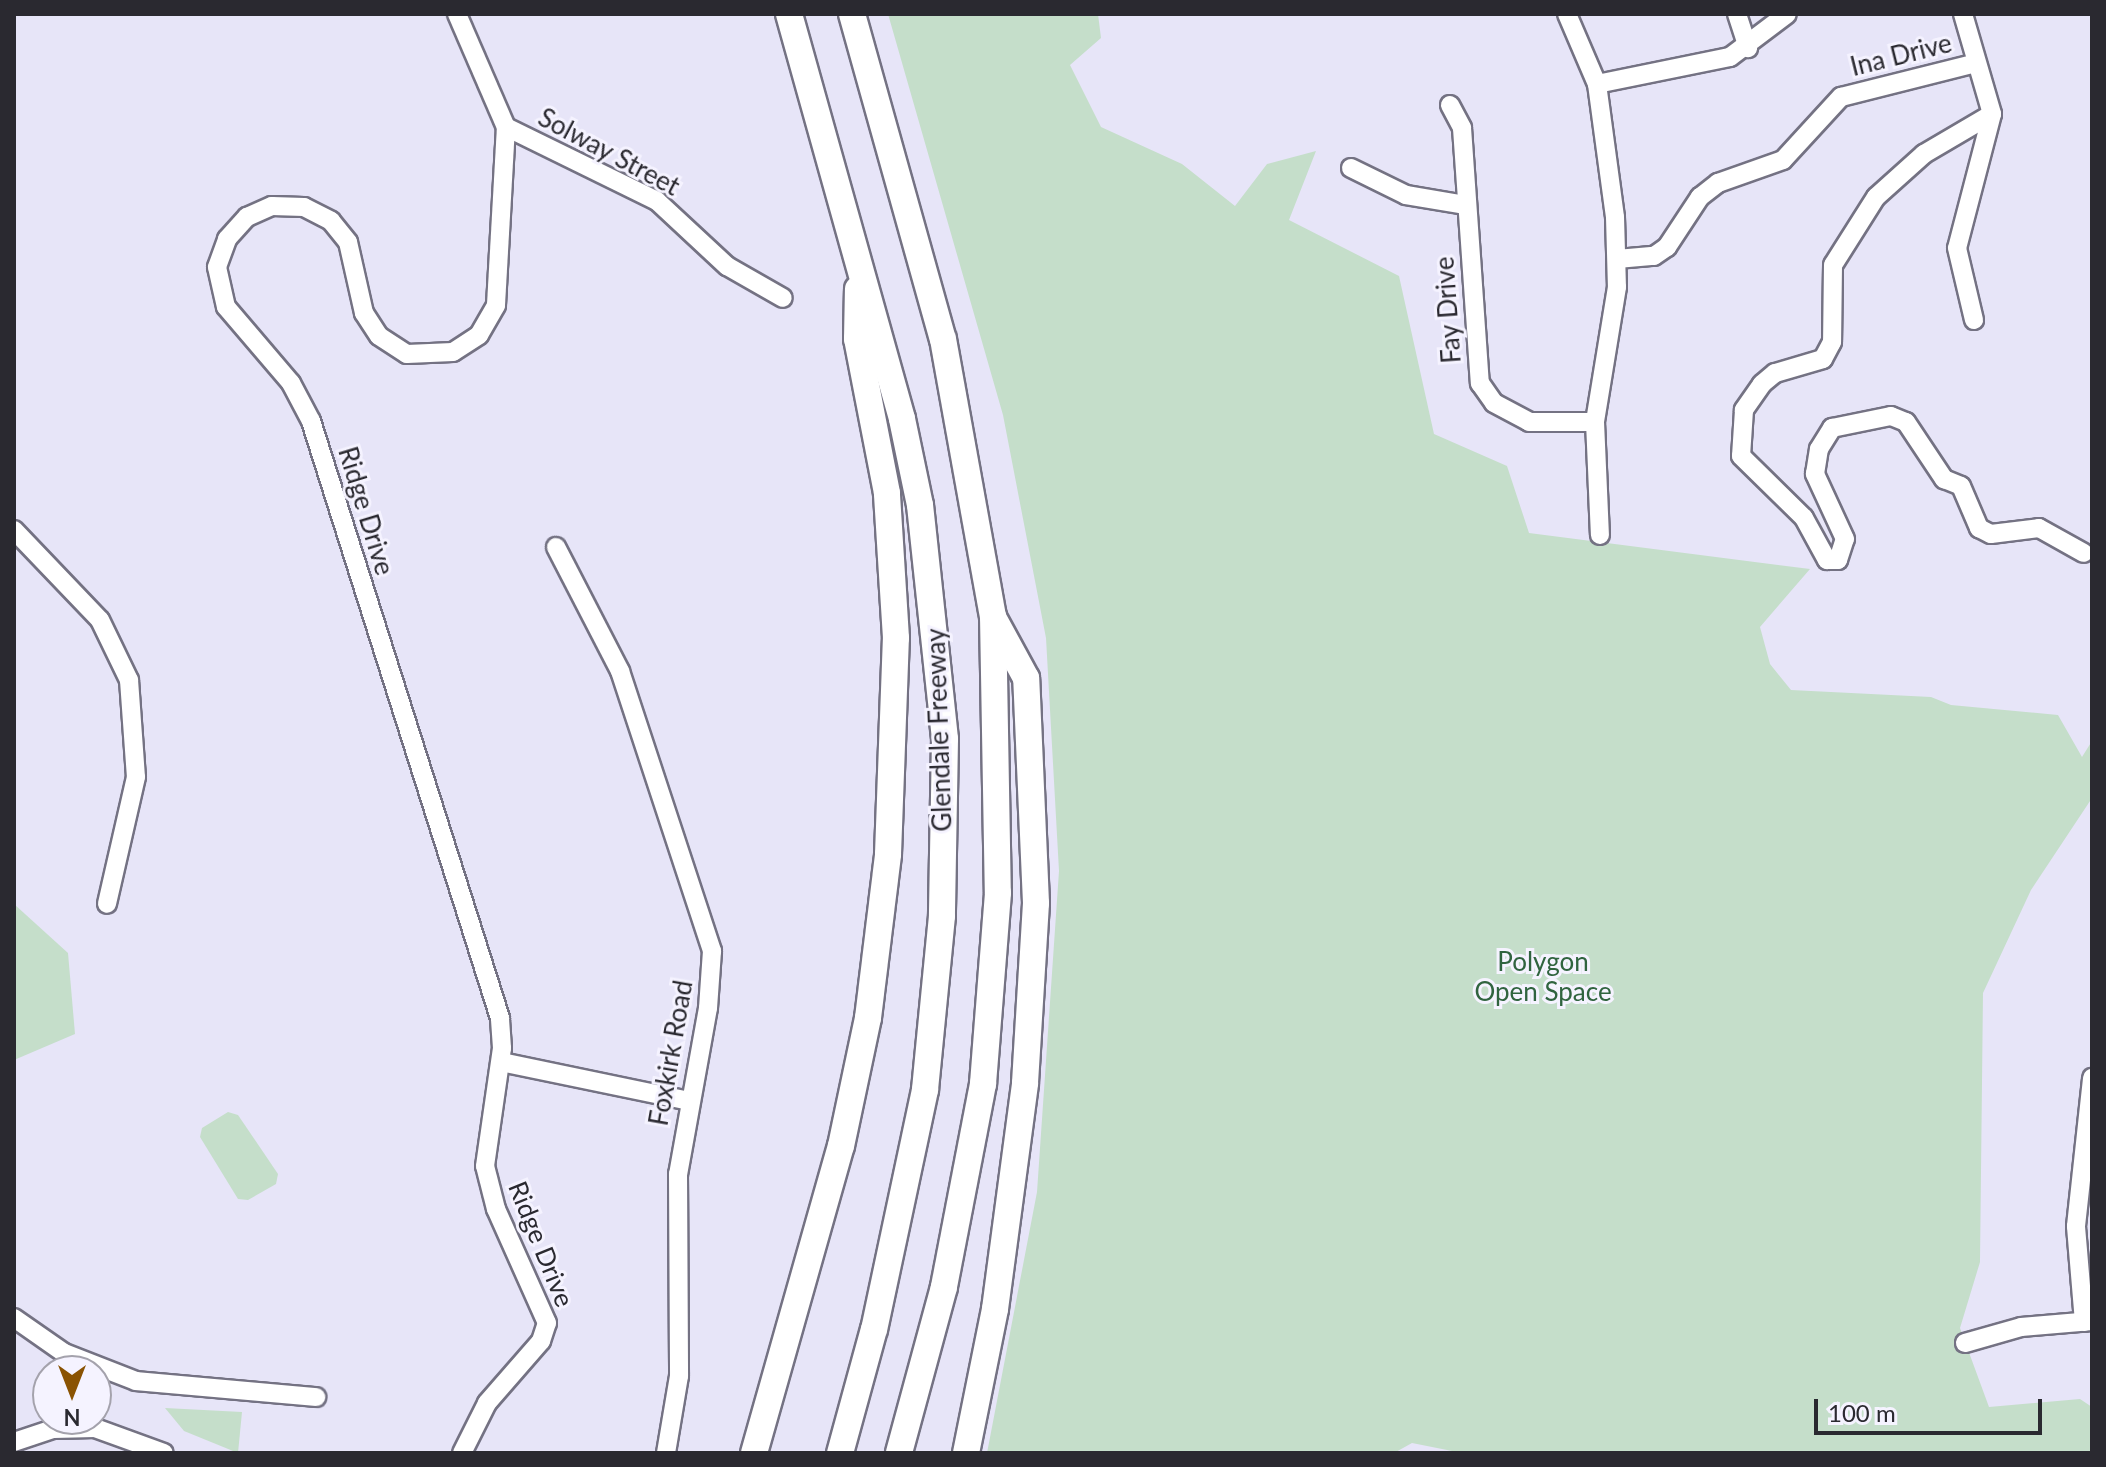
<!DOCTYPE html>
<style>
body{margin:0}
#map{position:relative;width:2106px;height:1467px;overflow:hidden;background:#e7e5f8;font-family:Lato,sans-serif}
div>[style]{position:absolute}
.green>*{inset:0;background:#c5deca}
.roads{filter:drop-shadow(2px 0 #747283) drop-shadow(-2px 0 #747283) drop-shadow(0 2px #747283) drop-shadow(0 -2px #747283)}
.minor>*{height:18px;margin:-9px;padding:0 9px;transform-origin:9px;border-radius:9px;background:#fff}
.highway>*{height:26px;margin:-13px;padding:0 13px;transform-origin:13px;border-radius:13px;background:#fff}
span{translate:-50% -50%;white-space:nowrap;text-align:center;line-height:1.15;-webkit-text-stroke:6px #f5f3ff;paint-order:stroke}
.street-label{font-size:26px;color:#2a2930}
.park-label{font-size:26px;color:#30643f}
.frame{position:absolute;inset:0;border:16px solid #2a2930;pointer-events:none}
.north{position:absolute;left:32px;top:1355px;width:80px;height:80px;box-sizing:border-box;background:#f5f3ff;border:2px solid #a4a2ac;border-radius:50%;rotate:180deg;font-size:22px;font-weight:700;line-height:32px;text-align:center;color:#2a2930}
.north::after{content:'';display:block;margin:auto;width:28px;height:36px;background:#8a5303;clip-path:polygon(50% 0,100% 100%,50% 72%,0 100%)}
.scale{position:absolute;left:1814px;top:1399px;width:228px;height:36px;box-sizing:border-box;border:4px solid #2a2930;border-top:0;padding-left:10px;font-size:24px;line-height:28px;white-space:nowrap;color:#2a2930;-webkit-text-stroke:6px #f5f3ff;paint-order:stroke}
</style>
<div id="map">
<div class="green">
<i style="clip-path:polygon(888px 14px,1098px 14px,1101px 38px,1070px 65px,1101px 127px,1182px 164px,1235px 206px,1267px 164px,1316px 151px,1289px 220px,1399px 276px,1434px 434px,1507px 466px,1529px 533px,1810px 569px,1760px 627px,1770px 664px,1791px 690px,1931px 697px,1951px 705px,2058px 715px,2082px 757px,2092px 741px,2092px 798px,2031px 890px,1983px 993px,1980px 1262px,1960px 1328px,1989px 1407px,2080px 1399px,2092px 1407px,2092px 1453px,1462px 1453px,1412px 1443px,1394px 1453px,987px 1453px,1037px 1192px,1059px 871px,1046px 638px,1003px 415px)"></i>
<i style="clip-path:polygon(14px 904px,68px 953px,75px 1034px,14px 1060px)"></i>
<i style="clip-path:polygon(228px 1112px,238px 1115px,278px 1174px,276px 1184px,248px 1200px,238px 1199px,200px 1137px,202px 1128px)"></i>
<i style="clip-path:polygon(165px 1408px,242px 1412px,238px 1453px,184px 1431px)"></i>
</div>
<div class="roads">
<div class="minor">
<i style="left:457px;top:14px;width:123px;rotate:66.6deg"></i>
<i style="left:506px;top:127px;width:168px;rotate:26.1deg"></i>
<i style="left:657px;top:201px;width:96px;rotate:42.9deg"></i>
<i style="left:727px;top:266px;width:64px;rotate:29.7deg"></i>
<i style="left:1567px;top:14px;width:76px;rotate:66.8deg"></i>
<i style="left:1597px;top:84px;width:134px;rotate:82.3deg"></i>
<i style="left:1615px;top:217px;width:70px;rotate:88.4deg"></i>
<i style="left:1617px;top:287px;width:137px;rotate:99.3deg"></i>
<i style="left:1595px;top:422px;width:113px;rotate:87.5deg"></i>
<i style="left:1737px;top:14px;width:36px;rotate:72deg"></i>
<i style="left:1963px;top:14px;width:104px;rotate:73.8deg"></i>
<i style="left:1992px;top:114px;width:138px;rotate:104.6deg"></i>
<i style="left:1957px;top:248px;width:74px;rotate:76.7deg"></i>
<i style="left:1597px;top:84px;width:136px;rotate:-11.5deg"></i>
<i style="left:1730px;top:57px;width:71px;rotate:-37deg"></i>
<i style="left:1450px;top:105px;width:26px;rotate:62deg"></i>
<i style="left:1462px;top:128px;width:256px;rotate:86deg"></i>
<i style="left:1480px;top:383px;width:24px;rotate:55deg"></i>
<i style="left:1494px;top:403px;width:40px;rotate:28deg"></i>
<i style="left:1529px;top:422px;width:66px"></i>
<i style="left:1992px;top:114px;width:79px;rotate:149.5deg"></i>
<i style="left:1924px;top:154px;width:64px;rotate:138.1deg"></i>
<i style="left:1876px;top:197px;width:80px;rotate:122.3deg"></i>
<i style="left:1833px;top:265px;width:77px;rotate:90.7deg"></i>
<i style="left:1832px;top:342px;width:19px;rotate:118deg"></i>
<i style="left:1823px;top:359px;width:50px;rotate:163.7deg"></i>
<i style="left:1775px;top:373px;width:17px;rotate:140deg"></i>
<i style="left:1762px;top:384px;width:32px;rotate:125deg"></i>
<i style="left:1744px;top:410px;width:46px;rotate:93.7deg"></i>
<i style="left:1741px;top:456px;width:88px;rotate:44.5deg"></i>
<i style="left:1804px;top:518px;width:48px;rotate:61.3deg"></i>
<i style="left:1827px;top:560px;width:11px"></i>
<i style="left:1838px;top:560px;width:22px;rotate:-72deg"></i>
<i style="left:1845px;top:539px;width:72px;rotate:-114.8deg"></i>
<i style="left:1815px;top:474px;width:25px;rotate:-81deg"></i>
<i style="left:1819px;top:449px;width:25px;rotate:-58deg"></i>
<i style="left:1832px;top:428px;width:60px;rotate:-11.5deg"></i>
<i style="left:1891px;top:416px;width:16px;rotate:22deg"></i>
<i style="left:1906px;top:422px;width:69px;rotate:56.3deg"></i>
<i style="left:1944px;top:479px;width:18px;rotate:22deg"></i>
<i style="left:1961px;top:486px;width:46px;rotate:66.8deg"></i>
<i style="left:1979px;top:528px;width:13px;rotate:27deg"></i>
<i style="left:1991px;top:534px;width:48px;rotate:-7.1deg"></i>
<i style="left:2039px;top:528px;width:51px;rotate:29.1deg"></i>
<i style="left:1351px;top:168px;width:61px;rotate:26.1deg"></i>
<i style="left:1406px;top:195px;width:61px;rotate:9.5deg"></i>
<i style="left:1617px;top:259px;width:37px;rotate:-5deg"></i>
<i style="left:1654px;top:256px;width:16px;rotate:-35deg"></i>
<i style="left:1667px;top:247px;width:60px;rotate:-56.6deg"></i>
<i style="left:1700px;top:197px;width:23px;rotate:-38deg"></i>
<i style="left:1718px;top:183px;width:69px;rotate:-19.5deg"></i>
<i style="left:1783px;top:160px;width:86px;rotate:-47.4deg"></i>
<i style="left:1841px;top:97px;width:139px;rotate:-14.1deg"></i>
<i style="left:14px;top:530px;width:124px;rotate:46.3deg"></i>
<i style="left:100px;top:620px;width:67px;rotate:64.2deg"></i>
<i style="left:129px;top:680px;width:97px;rotate:85.9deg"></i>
<i style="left:136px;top:777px;width:130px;rotate:102.9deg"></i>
<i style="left:556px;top:547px;width:140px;rotate:62.7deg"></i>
<i style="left:620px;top:671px;width:295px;rotate:71.8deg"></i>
<i style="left:712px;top:951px;width:57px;rotate:94deg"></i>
<i style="left:708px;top:1008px;width:169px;rotate:100.2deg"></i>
<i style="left:678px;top:1174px;width:202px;rotate:89.7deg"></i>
<i style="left:679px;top:1376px;width:78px;rotate:99.6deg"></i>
<i style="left:501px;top:1062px;width:192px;rotate:11.7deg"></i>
<i style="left:14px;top:1318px;width:61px;rotate:35deg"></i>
<i style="left:64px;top:1353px;width:77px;rotate:21.3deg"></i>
<i style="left:136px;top:1381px;width:181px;rotate:5.1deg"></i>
<i style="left:2084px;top:1322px;width:96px;rotate:-94.8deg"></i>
<i style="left:2076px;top:1226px;width:149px;rotate:-83.8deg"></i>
<i style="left:1965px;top:1343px;width:58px;rotate:-15.9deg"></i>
<i style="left:2021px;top:1327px;width:71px;rotate:-4.8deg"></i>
<i style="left:14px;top:1442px;width:41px;rotate:-18.4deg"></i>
<i style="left:53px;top:1429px;width:42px;rotate:-1.4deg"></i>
<i style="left:95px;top:1428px;width:73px;rotate:19.9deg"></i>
<i style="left:462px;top:1453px;width:56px;rotate:-63.4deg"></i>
<i style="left:487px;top:1403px;width:82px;rotate:-48.9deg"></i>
<i style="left:541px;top:1341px;width:19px;rotate:-72deg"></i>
<i style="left:547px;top:1323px;width:125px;rotate:-114.1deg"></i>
<i style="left:496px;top:1209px;width:44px;rotate:-104.3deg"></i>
<i style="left:485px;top:1166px;width:119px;rotate:-81.8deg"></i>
<i style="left:502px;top:1048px;width:30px;rotate:-94deg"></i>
<i style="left:500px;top:1018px;width:626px;rotate:-107.57deg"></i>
<i style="left:311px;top:421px;width:43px;rotate:-117.8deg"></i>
<i style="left:291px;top:383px;width:100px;rotate:-130.5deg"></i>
<i style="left:226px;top:307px;width:41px;rotate:-102.7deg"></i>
<i style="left:217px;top:267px;width:30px;rotate:-70deg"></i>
<i style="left:227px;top:239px;width:30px;rotate:-48deg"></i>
<i style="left:247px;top:217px;width:27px;rotate:-24deg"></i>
<i style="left:272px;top:206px;width:32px;rotate:2deg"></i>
<i style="left:304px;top:207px;width:30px;rotate:27deg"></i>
<i style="left:331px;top:221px;width:27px;rotate:51deg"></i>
<i style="left:348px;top:242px;width:73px;rotate:77.3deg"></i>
<i style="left:364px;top:313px;width:27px;rotate:57deg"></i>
<i style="left:379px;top:336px;width:33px;rotate:33deg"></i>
<i style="left:407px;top:354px;width:46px;rotate:-2.5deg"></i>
<i style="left:453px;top:352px;width:31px;rotate:-33deg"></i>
<i style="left:479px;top:335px;width:34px;rotate:-60deg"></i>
<i style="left:496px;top:305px;width:178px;rotate:-86.8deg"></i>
</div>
<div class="highway">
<i style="left:789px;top:14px;width:420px;rotate:74.4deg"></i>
<i style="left:902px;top:419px;width:88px;rotate:78.2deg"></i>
<i style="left:920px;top:505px;width:235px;rotate:83.9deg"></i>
<i style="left:945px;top:739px;width:177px;rotate:91deg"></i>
<i style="left:942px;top:916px;width:175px;rotate:95.6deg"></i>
<i style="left:925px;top:1090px;width:244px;rotate:102deg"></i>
<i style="left:874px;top:1329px;width:129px;rotate:105.3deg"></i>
<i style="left:852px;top:14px;width:337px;rotate:74.4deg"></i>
<i style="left:943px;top:339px;width:281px;rotate:79.8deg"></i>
<i style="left:993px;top:616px;width:277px;rotate:89deg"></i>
<i style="left:998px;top:893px;width:192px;rotate:94.5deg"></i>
<i style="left:983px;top:1084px;width:207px;rotate:100.9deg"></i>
<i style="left:944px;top:1287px;width:172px;rotate:105.2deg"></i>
<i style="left:754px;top:1453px;width:319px;rotate:-74.2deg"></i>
<i style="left:841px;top:1146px;width:131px;rotate:-78.1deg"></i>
<i style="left:868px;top:1018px;width:165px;rotate:-83deg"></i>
<i style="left:888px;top:854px;width:216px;rotate:-87.9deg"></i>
<i style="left:896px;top:638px;width:145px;rotate:-93.6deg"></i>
<i style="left:887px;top:493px;width:157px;rotate:-101deg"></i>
<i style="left:857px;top:339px;width:50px;rotate:-88.9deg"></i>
<i style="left:966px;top:1453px;width:147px;rotate:-78.6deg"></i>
<i style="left:995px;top:1309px;width:228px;rotate:-82.4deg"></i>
<i style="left:1025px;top:1083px;width:180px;rotate:-86.5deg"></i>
<i style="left:1036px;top:903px;width:225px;rotate:-92.5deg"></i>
<i style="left:1026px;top:678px;width:67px;rotate:-118.5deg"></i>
</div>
</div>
<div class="street-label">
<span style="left:1901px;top:55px;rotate:-14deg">Ina Drive</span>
<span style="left:609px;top:152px;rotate:28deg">Solway Street</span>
<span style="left:1448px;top:310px;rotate:-94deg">Fay Drive</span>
<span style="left:366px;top:511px;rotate:73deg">Ridge Drive</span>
<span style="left:939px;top:730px;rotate:-92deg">Glendale Freeway</span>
<span style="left:671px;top:1053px;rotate:-80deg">Foxkirk Road</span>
<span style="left:541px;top:1244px;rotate:68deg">Ridge Drive</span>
</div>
<div class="park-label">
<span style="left:1543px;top:977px">Polygon<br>Open Space</span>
</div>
<div class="frame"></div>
<div class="north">N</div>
<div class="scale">100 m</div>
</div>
